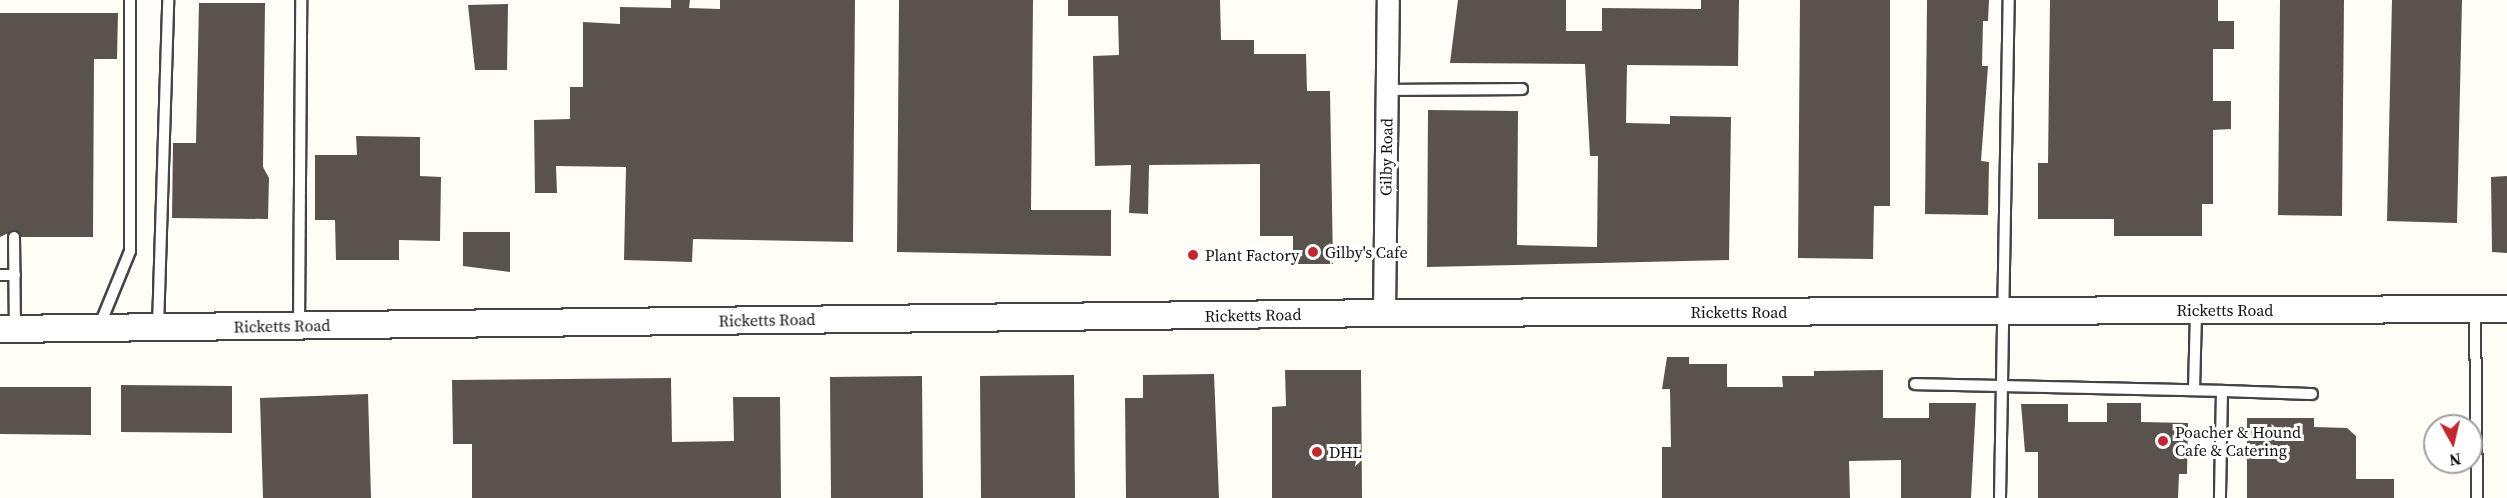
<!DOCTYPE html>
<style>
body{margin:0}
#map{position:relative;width:2507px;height:498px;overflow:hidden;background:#fffdf5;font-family:"Source Serif 4",serif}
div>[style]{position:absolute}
.building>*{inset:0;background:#5a524d}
.roads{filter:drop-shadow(2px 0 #444) drop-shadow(-2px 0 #444) drop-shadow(0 2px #444) drop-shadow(0 -2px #444)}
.service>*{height:10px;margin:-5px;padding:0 5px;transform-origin:5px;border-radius:5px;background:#fff}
.minor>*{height:21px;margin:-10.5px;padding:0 10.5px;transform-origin:10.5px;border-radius:10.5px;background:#fff}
.tertiary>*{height:26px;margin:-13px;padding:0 13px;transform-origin:13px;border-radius:13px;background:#fff}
.dots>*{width:16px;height:16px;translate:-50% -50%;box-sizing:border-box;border:3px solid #fff;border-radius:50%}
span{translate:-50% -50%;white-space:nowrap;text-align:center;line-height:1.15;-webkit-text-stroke:6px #fff;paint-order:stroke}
.street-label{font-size:16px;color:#111}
.poi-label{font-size:16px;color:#111}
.left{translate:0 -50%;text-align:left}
.north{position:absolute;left:2423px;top:414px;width:60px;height:60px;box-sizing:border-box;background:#fff;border:2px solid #a0a0a0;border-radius:50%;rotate:172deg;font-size:16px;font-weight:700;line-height:24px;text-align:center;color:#111}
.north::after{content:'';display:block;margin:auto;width:21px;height:27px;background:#c4262e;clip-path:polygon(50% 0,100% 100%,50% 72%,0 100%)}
</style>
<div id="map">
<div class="building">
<i style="clip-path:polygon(671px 0,690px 0,689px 8px,720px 9px,720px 0,855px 0,853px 242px,693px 239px,692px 262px,624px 260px,626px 167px,556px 166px,557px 193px,535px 193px,534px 120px,570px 119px,570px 87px,583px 87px,583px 22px,620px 24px,620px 7px,671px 8px)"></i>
<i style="clip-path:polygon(899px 0,1033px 0,1031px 210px,1111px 210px,1111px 256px,897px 252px)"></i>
<i style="clip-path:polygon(1068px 0,1220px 0,1221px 40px,1254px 40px,1254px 54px,1306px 54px,1307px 91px,1330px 91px,1333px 264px,1293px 264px,1293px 236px,1260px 236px,1260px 164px,1149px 165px,1148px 214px,1129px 213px,1131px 165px,1095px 166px,1093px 56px,1119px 55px,1118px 16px,1068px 16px)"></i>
<i style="clip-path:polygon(1458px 0,1566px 0,1566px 31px,1602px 31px,1602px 8px,1701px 9px,1701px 0,1739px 0,1738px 66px,1627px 65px,1626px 123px,1670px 124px,1670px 116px,1731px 117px,1729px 260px,1427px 267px,1428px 110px,1518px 111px,1517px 245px,1597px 247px,1598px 156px,1590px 156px,1585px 64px,1450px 63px)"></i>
<i style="clip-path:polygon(1800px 0,1890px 0,1890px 206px,1874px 206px,1873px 259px,1798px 258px)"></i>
<i style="clip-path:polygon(1927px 0,1989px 0,1988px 21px,1983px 21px,1982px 66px,1988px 66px,1981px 161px,1989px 162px,1988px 215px,1925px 214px)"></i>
<i style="clip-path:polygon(2050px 0,2218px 0,2218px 21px,2234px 21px,2234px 49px,2213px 49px,2213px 101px,2231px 101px,2231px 129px,2213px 130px,2213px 204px,2202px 204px,2202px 236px,2114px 236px,2114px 219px,2038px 219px,2038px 163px,2048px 163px)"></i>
<i style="clip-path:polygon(2280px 0,2344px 0,2342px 216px,2278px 215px)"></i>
<i style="clip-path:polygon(2392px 0,2462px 0,2457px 223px,2387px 221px)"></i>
<i style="clip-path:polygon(199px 3px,265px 3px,263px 167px,269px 178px,268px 219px,172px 218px,173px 143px,196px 143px)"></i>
<i style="clip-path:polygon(508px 4px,507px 70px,475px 70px,468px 5px)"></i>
<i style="clip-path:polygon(0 13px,118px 13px,117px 59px,94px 59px,93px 237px,21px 237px,15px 230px,0 237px)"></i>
<i style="clip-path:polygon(356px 136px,420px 137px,420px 176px,441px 177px,440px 241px,399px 240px,399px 260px,336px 260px,335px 220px,315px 220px,315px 155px,357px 155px)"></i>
<i style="clip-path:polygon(2507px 176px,2507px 253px,2492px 252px,2491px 177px)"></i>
<i style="clip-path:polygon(463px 232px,510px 232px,510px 272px,463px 266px)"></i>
<i style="clip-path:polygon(1667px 357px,1689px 357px,1689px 364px,1727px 364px,1727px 387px,1783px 387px,1782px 376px,1814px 376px,1814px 371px,1883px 370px,1883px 418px,1929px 418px,1929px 403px,1976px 403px,1971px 498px,1901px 498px,1901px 460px,1849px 461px,1850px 498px,1662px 498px,1662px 447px,1671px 447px,1670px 389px,1662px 389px)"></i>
<i style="clip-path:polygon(1285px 370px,1361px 370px,1362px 498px,1272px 498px,1272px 407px,1286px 406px)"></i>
<i style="clip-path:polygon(1214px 374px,1219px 498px,1126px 498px,1125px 398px,1143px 398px,1143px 375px)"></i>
<i style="clip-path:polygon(1074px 375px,1075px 498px,981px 498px,980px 376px)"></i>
<i style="clip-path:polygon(922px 376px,923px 498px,831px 498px,830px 377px)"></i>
<i style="clip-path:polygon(671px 378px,672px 442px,734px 441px,733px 397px,780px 397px,781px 498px,472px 498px,472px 444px,453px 444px,452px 380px)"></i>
<i style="clip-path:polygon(121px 385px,232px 386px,232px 433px,121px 432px)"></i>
<i style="clip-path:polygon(0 387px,91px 387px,91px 435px,0 434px)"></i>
<i style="clip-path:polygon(368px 394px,371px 498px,263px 498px,260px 398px)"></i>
<i style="clip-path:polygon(2107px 403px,2141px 403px,2141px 422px,2188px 423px,2187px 474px,2179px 474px,2178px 498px,2038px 498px,2038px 452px,2025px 452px,2021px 404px,2068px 404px,2068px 422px,2107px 422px)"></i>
<i style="clip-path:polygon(2247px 418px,2314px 418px,2314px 427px,2347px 428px,2356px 436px,2356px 479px,2394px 479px,2394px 498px,2247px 498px)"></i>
</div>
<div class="roads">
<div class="service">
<i style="left:1387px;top:90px;width:135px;rotate:-0.4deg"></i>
<i style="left:14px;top:237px;width:91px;rotate:89.4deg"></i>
<i style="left:0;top:275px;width:15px"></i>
<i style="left:2475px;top:310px;width:188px;rotate:89.4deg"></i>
<i style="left:299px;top:325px;width:325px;rotate:-89.6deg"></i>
<i style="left:99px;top:327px;width:82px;rotate:-67.8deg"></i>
<i style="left:130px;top:251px;width:251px;rotate:-90deg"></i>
<i style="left:158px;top:327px;width:327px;rotate:-88.2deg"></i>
<i style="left:1915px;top:384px;width:307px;rotate:1.3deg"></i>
<i style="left:2222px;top:391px;width:107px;rotate:91.1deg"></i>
<i style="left:2194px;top:390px;width:79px;rotate:-88.5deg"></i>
<i style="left:2222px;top:391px;width:90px;rotate:1.9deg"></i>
<i style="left:2000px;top:498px;width:498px;rotate:-89deg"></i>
</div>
<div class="minor">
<i style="left:1384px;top:313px;width:313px;rotate:-89.3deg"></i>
</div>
<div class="tertiary">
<i style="left:0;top:329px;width:1384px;rotate:-0.66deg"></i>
<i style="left:1384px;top:313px;width:1123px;rotate:-0.2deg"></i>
</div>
</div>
<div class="dots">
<i style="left:1313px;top:252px;background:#c4262e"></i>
<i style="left:1193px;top:255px;background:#c4262e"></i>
<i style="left:2163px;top:441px;background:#c4262e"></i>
<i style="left:1317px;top:452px;background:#c4262e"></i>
</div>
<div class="street-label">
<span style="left:1386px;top:157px;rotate:-89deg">Gilby Road</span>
<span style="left:2225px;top:310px">Ricketts Road</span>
<span style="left:1739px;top:312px">Ricketts Road</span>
<span style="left:1253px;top:315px;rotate:-1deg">Ricketts Road</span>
<span style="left:767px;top:320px;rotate:-1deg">Ricketts Road</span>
<span style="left:282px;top:326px;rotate:-1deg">Ricketts Road</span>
</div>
<div class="poi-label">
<span class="left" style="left:1325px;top:252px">Gilby's Cafe</span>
<span class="left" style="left:1205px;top:255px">Plant Factory</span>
<span class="left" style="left:2175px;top:441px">Poacher &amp; Hound<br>Cafe &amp; Catering</span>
<span class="left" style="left:1329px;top:452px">DHL</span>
</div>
<div class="north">N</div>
</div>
